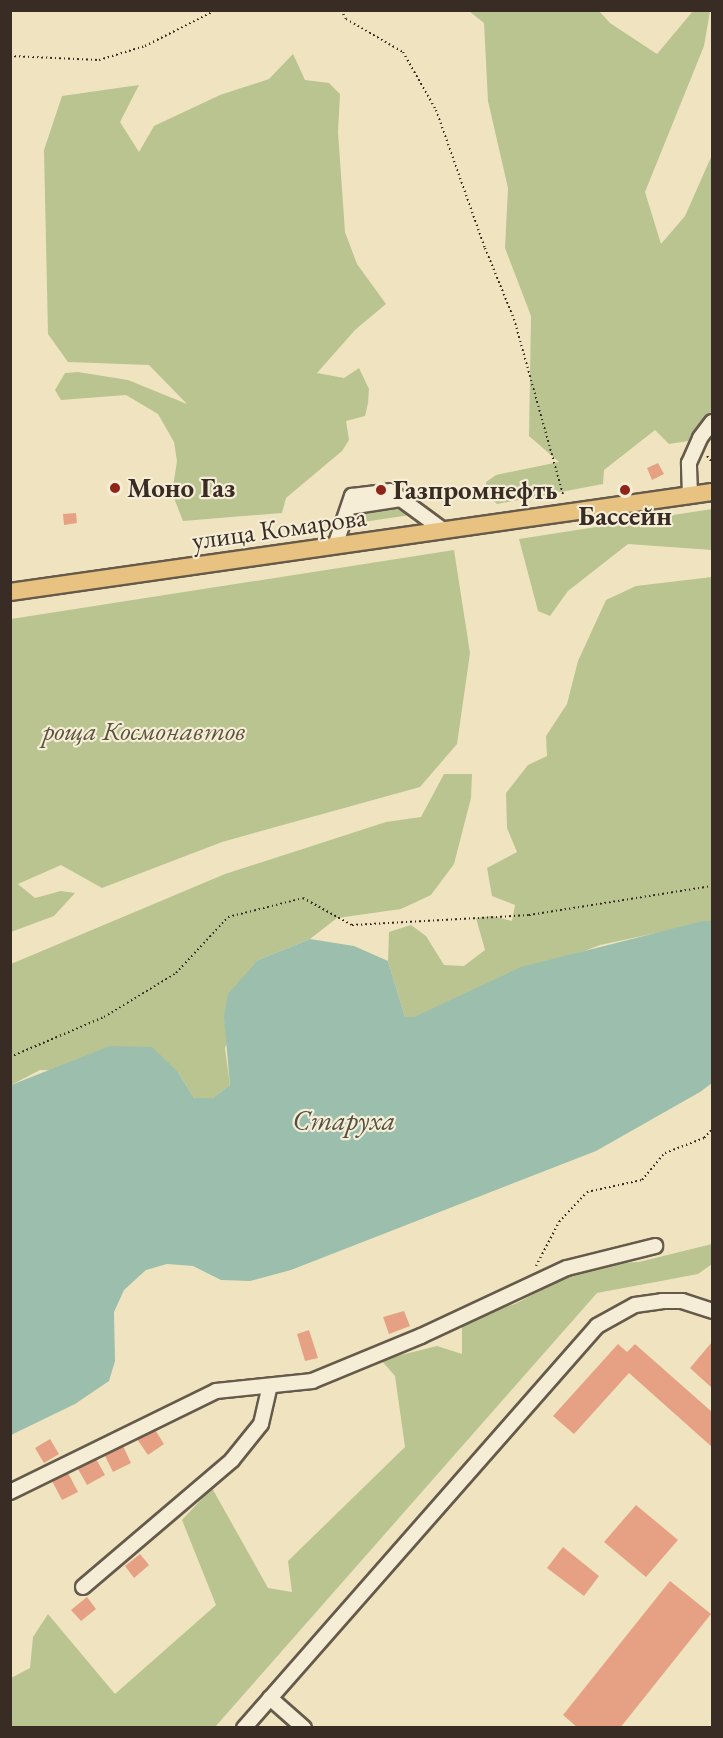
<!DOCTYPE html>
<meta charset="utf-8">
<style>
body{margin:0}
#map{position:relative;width:723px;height:1738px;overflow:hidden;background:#efe4bf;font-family:"EB Garamond",serif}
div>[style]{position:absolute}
.green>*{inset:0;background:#bac491}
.water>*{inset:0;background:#9bbfac}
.building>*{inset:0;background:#e6a185}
.path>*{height:2px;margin-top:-1px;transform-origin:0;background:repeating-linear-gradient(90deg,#392c24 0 1.5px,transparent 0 4.5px)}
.roads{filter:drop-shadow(2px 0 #665a4b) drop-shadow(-2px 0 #665a4b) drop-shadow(0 2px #665a4b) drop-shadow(0 -2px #665a4b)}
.minor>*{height:14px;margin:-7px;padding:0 7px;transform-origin:7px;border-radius:7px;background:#f5edd5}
.major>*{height:16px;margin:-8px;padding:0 8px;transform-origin:8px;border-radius:8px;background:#e8c280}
.dots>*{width:16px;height:16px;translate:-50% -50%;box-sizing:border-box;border:3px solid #f5edd5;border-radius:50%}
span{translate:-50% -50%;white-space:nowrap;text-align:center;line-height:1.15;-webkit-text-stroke:4.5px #f5edd5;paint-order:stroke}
.poi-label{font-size:27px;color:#392c24;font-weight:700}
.left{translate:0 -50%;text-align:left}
.street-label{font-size:27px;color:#392c24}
.park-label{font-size:27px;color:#59523f;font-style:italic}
.water-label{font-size:28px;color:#525146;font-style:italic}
.frame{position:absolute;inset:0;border:12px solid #392c24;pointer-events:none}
</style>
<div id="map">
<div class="green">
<i style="clip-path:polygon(469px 11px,599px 11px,610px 23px,657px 54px,693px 11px,710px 11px,704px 46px,645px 192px,661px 244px,685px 216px,712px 155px,712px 411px,688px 441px,669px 444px,655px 430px,604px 470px,603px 484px,497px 504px,486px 493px,486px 482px,496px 475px,559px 462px,529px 436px,531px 316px,505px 248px,508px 188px,488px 101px,484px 23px)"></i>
<i style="clip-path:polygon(293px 54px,305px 80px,329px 83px,340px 94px,338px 132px,345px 232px,357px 264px,386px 304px,355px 330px,317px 373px,344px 378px,359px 368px,369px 389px,368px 403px,365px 416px,346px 421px,349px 440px,342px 451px,286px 498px,282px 513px,183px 521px,172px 493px,177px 461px,174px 442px,158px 414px,126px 395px,61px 400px,55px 390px,65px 373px,78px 372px,128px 380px,187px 404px,149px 365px,68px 362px,48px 334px,44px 150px,62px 96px,139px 85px,120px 122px,139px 152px,154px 126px,220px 95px,269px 79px)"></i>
<i style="clip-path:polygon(399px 506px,410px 515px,350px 524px,357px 512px)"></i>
<i style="clip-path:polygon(712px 509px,712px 550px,628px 544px,568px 591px,550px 616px,538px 611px,519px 539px)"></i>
<i style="clip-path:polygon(454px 550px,470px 653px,457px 744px,420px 787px,222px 842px,102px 888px,61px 865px,18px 884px,35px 898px,61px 891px,75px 893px,54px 916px,11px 932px,11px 619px)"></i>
<i style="clip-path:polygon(712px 577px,712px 921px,600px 945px,414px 1017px,405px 1017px,388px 961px,389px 932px,411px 925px,426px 936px,444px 965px,464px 966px,485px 950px,476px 918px,492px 916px,512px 921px,515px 905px,492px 896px,487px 868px,517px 852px,507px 828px,506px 793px,528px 765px,547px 756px,546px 736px,567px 704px,578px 661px,606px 600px,636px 586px)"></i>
<i style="clip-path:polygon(444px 774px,472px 774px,471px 798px,454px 864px,431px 895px,401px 909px,337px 918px,310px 939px,258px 960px,225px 1048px,230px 1085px,213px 1098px,194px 1098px,178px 1072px,40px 1070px,11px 1085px,11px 964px,225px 874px,386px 822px,421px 817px)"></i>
<i style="clip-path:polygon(712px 1244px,712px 1264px,698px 1274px,597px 1293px,215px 1727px,11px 1728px,11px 1678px,30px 1668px,33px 1637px,48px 1614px,115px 1694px,216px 1605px,182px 1520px,212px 1488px,268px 1588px,292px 1592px,288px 1561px,405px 1447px,395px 1376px,381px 1360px,437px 1346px,462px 1354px,462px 1319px,515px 1304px,591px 1264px,639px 1262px)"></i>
</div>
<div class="water">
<i style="clip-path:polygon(703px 921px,712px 921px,712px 1083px,700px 1092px,596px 1151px,291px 1270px,250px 1281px,221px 1280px,193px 1266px,167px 1264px,146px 1270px,124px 1290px,114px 1312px,115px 1361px,109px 1381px,75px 1404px,11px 1435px,11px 1085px,110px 1046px,152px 1047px,178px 1072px,194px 1098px,213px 1098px,230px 1085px,224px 1017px,228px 994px,258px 960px,310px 939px,354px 946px,388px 961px,405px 1017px,414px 1017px,521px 967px)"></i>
</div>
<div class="building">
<i style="clip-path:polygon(658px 463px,664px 474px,652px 480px,647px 468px)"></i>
<i style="clip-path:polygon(76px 513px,77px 523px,64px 525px,63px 514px)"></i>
<i style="clip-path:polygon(404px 1311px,410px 1326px,389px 1334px,383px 1317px)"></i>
<i style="clip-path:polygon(309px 1330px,318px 1358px,305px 1361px,297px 1334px)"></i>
<i style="clip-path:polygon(712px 1342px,712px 1388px,690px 1368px)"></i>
<i style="clip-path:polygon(618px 1344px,627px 1352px,635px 1344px,712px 1412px,712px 1447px,629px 1373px,574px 1434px,553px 1416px)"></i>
<i style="clip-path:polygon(154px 1428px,164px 1444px,148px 1455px,137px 1439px)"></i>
<i style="clip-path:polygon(50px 1439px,59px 1454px,44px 1463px,35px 1448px)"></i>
<i style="clip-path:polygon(123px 1446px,131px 1463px,113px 1472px,105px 1456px)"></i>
<i style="clip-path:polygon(96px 1459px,105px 1475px,87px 1485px,78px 1469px)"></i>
<i style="clip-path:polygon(68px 1473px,78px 1492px,62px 1500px,52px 1481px)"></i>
<i style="clip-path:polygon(636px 1505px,678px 1540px,646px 1577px,604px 1542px)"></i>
<i style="clip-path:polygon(563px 1547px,599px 1576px,584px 1596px,547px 1568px)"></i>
<i style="clip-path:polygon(140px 1554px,149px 1565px,134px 1578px,125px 1566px)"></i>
<i style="clip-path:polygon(670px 1581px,711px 1614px,620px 1728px,578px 1728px,563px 1715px)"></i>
<i style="clip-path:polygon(87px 1597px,96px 1609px,81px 1621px,71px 1610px)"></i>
</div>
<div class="path">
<i style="left:341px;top:10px;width:10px;rotate:61deg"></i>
<i style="left:346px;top:19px;width:66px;rotate:30.1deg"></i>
<i style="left:403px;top:52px;width:67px;rotate:60.4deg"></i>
<i style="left:436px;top:110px;width:146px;rotate:70.5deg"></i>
<i style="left:485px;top:248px;width:77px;rotate:67.8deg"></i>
<i style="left:514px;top:319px;width:182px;rotate:74.4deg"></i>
<i style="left:10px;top:56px;width:89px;rotate:2.6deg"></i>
<i style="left:99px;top:60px;width:48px;rotate:-16.9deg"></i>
<i style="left:145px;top:46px;width:80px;rotate:-26.9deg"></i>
<i style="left:707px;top:456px;width:8px;rotate:50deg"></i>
<i style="left:10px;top:1057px;width:102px;rotate:-23.1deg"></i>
<i style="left:104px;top:1017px;width:84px;rotate:-31.4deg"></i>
<i style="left:176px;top:973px;width:76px;rotate:-47.1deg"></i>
<i style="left:228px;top:917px;width:77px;rotate:-14.2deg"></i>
<i style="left:303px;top:898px;width:56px;rotate:28.9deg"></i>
<i style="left:352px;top:925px;width:177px;rotate:-3.2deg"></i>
<i style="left:529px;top:915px;width:185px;rotate:-9deg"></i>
<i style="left:536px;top:1266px;width:50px;rotate:-62.4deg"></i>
<i style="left:559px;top:1222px;width:41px;rotate:-47deg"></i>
<i style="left:587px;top:1192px;width:56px;rotate:-12.3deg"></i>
<i style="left:642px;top:1180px;width:35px;rotate:-50deg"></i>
<i style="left:665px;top:1153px;width:42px;rotate:-21deg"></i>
<i style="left:704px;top:1138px;width:12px;rotate:-48deg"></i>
</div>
<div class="roads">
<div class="minor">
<i style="left:690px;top:495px;width:32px;rotate:-92deg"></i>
<i style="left:689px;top:463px;width:27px;rotate:-66deg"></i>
<i style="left:700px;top:438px;width:20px;rotate:-53deg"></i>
<i style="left:349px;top:507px;width:54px;rotate:-8.6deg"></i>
<i style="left:335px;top:546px;width:53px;rotate:-71.2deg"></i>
<i style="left:352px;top:496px;width:38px;rotate:-7deg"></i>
<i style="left:390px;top:491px;width:66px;rotate:36.3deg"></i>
<i style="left:10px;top:1492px;width:229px;rotate:-26.1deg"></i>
<i style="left:216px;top:1391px;width:97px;rotate:-5.9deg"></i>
<i style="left:312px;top:1381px;width:118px;rotate:-22.4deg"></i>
<i style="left:421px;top:1336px;width:161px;rotate:-25deg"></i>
<i style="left:567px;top:1268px;width:91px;rotate:-14deg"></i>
<i style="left:83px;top:1587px;width:196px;rotate:-40.4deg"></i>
<i style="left:232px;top:1460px;width:46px;rotate:-51.1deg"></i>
<i style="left:261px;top:1424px;width:37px;rotate:-77deg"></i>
<i style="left:270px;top:1698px;width:45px;rotate:41.4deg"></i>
<i style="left:244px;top:1728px;width:535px;rotate:-48.71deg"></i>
<i style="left:597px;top:1326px;width:43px;rotate:-28.9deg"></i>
<i style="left:635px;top:1305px;width:27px;rotate:-8deg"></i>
<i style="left:662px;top:1301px;width:20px"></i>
<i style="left:682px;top:1301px;width:32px;rotate:18deg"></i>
</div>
<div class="major">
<i style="left:10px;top:592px;width:709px;rotate:-8.11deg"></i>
</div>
</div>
<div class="dots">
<i style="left:115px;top:488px;background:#8f2418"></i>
<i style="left:381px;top:490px;background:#8f2418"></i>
<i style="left:625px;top:490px;background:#8f2418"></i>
</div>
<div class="poi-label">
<span class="left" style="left:127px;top:488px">Моно Газ</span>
<span class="left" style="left:393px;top:490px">Газпромнефть</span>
<span style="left:625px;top:516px">Бассейн</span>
</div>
<div class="street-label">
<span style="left:279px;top:528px;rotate:-8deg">улица Комарова</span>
</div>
<div class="park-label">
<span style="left:144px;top:731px">роща Космонавтов</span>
</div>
<div class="water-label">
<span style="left:344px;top:1120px">Старуха</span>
</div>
<div class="frame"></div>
</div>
